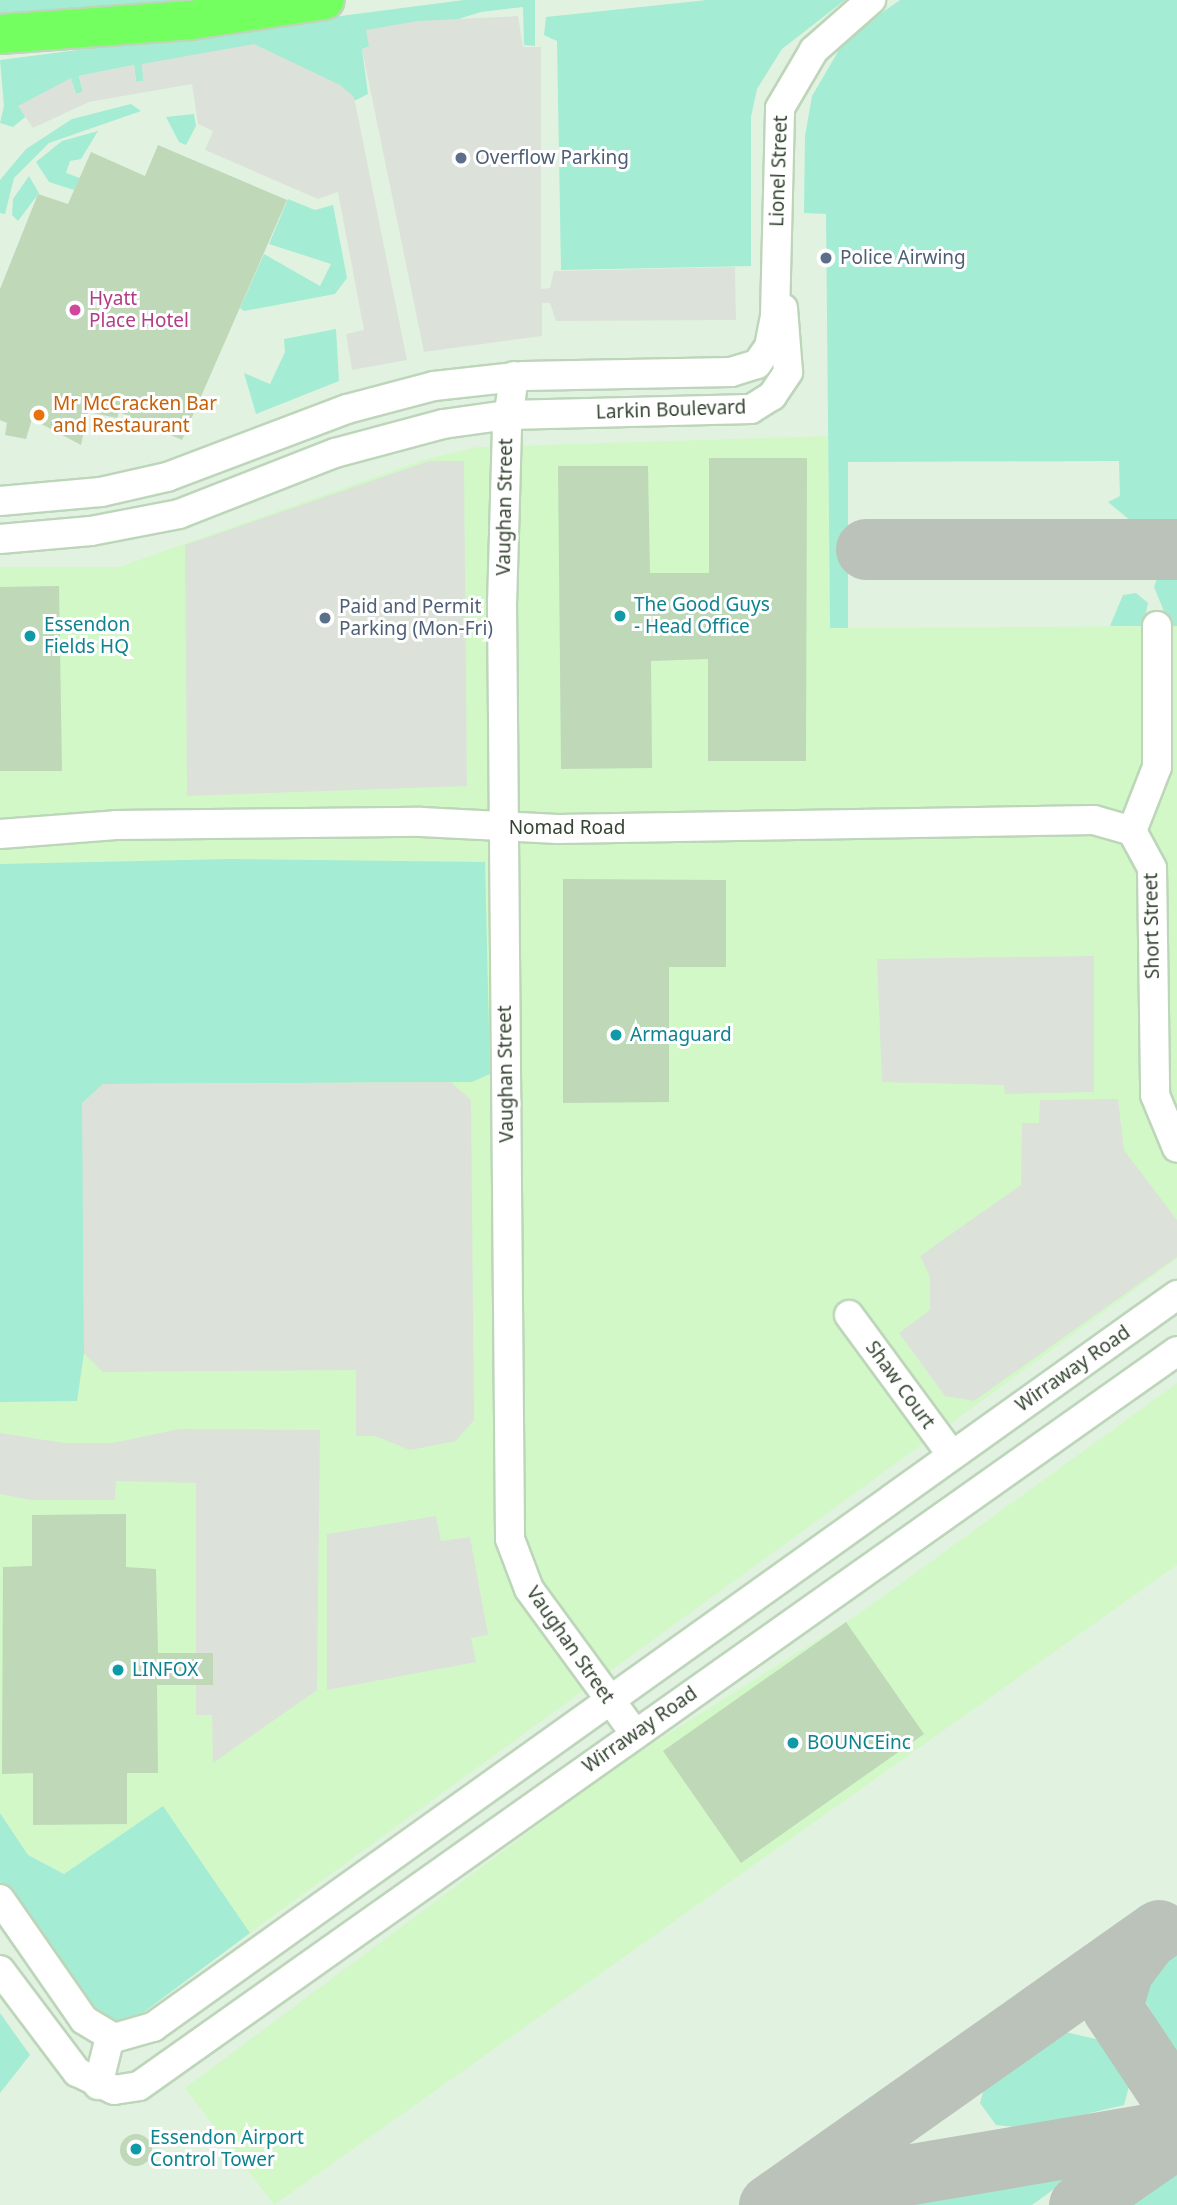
<!DOCTYPE html>
<style>
body{margin:0}
#map{position:relative;width:1177px;height:2205px;overflow:hidden;background:#e2f2e1;font-family:"Noto Sans",sans-serif}
div>[style]{position:absolute}
.commercial>*{inset:0;background:#d2f8c8}
.green>*{inset:0;background:#a4ecd4}
.parking>*{inset:0;background:#dce2da}
.taxiway>*{height:61px;margin:-30.5px;padding:0 30.5px;transform-origin:30.5px;border-radius:30.5px;background:#bac2ba}
.building>*{inset:0;background:#bed8b8}
.round{border-radius:50%}
.roads{filter:drop-shadow(2px 0 #bdd6ba) drop-shadow(-2px 0 #bdd6ba) drop-shadow(0 2px #bdd6ba) drop-shadow(0 -2px #bdd6ba)}
.minor>*{height:28px;margin:-14px;padding:0 14px;transform-origin:14px;border-radius:14px;background:#fff}
.highway>*{height:38px;margin:-19px;padding:0 19px;transform-origin:19px;border-radius:19px;background:#72ff5f}
.dots>*{width:19px;height:19px;translate:-50% -50%;box-sizing:border-box;border:4px solid #fff;border-radius:50%}
span{translate:-50% -50%;white-space:nowrap;text-align:center;line-height:1.15;-webkit-text-stroke:6px #fff;paint-order:stroke}
.service-label{font-size:19px;color:#4e5e75}
.left{translate:0 -50%;text-align:left}
.street-label{font-size:19px;color:#344431}
.hotel-label{font-size:19px;color:#b23c85}
.food-label{font-size:19px;color:#c56008}
.culture-label{font-size:19px;color:#0d838f}
</style>
<div id="map">
<div class="commercial">
<i style="clip-path:polygon(828px 436px,830px 628px,1177px 626px,1177px 1259px,250px 1933px,163px 1806px,64px 1874px,28px 1855px,0 1813px,0 567px,119px 567px,426px 459px,478px 447px)"></i>
<i style="clip-path:polygon(1177px 1383px,1177px 1565px,274px 2205px,185px 2088px,617px 1766px,860px 1613px)"></i>
</div>
<div class="green">
<i style="clip-path:polygon(0 0,189px 0,0 15px)"></i>
<i style="clip-path:polygon(464px 0,535px 0,535px 46px,524px 45px,523px 7px,481px 12px,362px 49px,368px 94px,356px 100px,142px 64px,144px 81px,136px 82px,134px 65px,79px 76px,83px 92px,76px 94px,71px 79px,13px 127px,0 123px,4px 106px,0 60px)"></i>
<i style="clip-path:polygon(707px 0,845px 0,782px 49px,757px 89px,751px 117px,751px 266px,561px 270px,557px 41px,544px 35px,546px 17px)"></i>
<i style="clip-path:polygon(900px 0,1177px 0,1177px 522px,1131px 521px,1108px 502px,1120px 496px,1119px 461px,848px 462px,848px 628px,830px 628px,826px 214px,804px 213px,805px 136px,812px 96px,846px 38px)"></i>
<i style="clip-path:polygon(131px 104px,141px 111px,49px 143px,14px 178px,5px 214px,0 213px,0 180px,26px 149px,72px 119px)"></i>
<i style="clip-path:polygon(194px 114px,196px 126px,186px 145px,179px 142px,166px 117px)"></i>
<i style="clip-path:polygon(98px 131px,81px 159px,70px 161px,66px 173px,80px 178px,74px 190px,49px 182px,36px 162px,62px 141px)"></i>
<i style="clip-path:polygon(29px 176px,39px 193px,18px 221px,12px 215px,13px 199px)"></i>
<i style="clip-path:polygon(288px 199px,315px 210px,333px 205px,347px 278px,335px 294px,244px 311px,240px 308px,264px 254px,320px 286px,331px 264px,269px 244px)"></i>
<i style="clip-path:polygon(336px 329px,339px 381px,256px 414px,244px 373px,270px 384px,285px 352px,284px 339px)"></i>
<i style="clip-path:polygon(1158px 575px,1177px 575px,1177px 626px,1170px 626px,1154px 587px)"></i>
<i style="clip-path:polygon(1123px 595px,1136px 593px,1148px 603px,1143px 626px,1110px 626px)"></i>
<i style="clip-path:polygon(231px 859px,485px 862px,490px 1074px,472px 1082px,103px 1084px,83px 1103px,84px 1353px,77px 1401px,0 1402px,0 864px)"></i>
<i style="clip-path:polygon(163px 1806px,250px 1933px,140px 2015px,116px 2025px,92px 2013px,0 1882px,0 1813px,28px 1855px,64px 1874px)"></i>
<i style="clip-path:polygon(1177px 1946px,1177px 2055px,1145px 2001px,1153px 1964px)"></i>
<i style="clip-path:polygon(0 2013px,30px 2055px,0 2093px)"></i>
<i style="clip-path:polygon(1065px 2032px,1096px 2039px,1114px 2056px,1129px 2086px,1124px 2105px,1026px 2128px,996px 2125px,980px 2103px,987px 2078px,1053px 2034px)"></i>
<i style="clip-path:polygon(1177px 2165px,1177px 2205px,1120px 2205px,1166px 2172px)"></i>
<i style="clip-path:polygon(1075px 2174px,1032px 2205px,884px 2205px,977px 2188px)"></i>
</div>
<div class="parking">
<i style="clip-path:polygon(518px 16px,523px 47px,541px 47px,541px 289px,550px 288px,554px 271px,735px 267px,736px 320px,556px 321px,550px 303px,542px 303px,542px 336px,424px 352px,362px 49px,369px 47px,366px 30px,418px 21px)"></i>
<i style="clip-path:polygon(254px 44px,340px 85px,354px 97px,407px 360px,352px 370px,346px 334px,364px 330px,338px 192px,318px 199px,205px 150px,213px 131px,198px 124px,192px 84px,89px 102px,33px 128px,18px 106px,71px 78px,76px 94px,83px 92px,79px 76px,134px 65px,136px 82px,143px 81px,142px 64px)"></i>
<i style="clip-path:polygon(429px 461px,464px 461px,467px 786px,187px 796px,185px 545px)"></i>
<i style="clip-path:polygon(1094px 956px,1094px 1092px,1005px 1094px,1004px 1085px,882px 1082px,877px 959px)"></i>
<i style="clip-path:polygon(451px 1082px,471px 1100px,474px 1420px,456px 1441px,410px 1450px,375px 1436px,356px 1436px,356px 1370px,103px 1372px,84px 1353px,82px 1103px,103px 1084px)"></i>
<i style="clip-path:polygon(1118px 1099px,1124px 1150px,1177px 1220px,1177px 1257px,974px 1401px,945px 1396px,899px 1333px,930px 1310px,930px 1277px,920px 1256px,1021px 1185px,1022px 1123px,1039px 1123px,1040px 1100px)"></i>
<i style="clip-path:polygon(179px 1429px,320px 1430px,317px 1690px,213px 1763px,212px 1715px,196px 1715px,196px 1685px,213px 1685px,213px 1654px,196px 1653px,196px 1483px,116px 1481px,115px 1500px,31px 1500px,0 1494px,0 1433px,64px 1443px,113px 1443px)"></i>
<i style="clip-path:polygon(436px 1516px,441px 1541px,470px 1537px,488px 1635px,471px 1638px,476px 1662px,327px 1690px,327px 1534px)"></i>
</div>
<div class="taxiway">
<i style="left:866px;top:549px;width:311px"></i>
<i style="left:1145px;top:1941px;width:39px;rotate:127deg"></i>
<i style="left:1122px;top:1972px;width:37px;rotate:106deg"></i>
<i style="left:1112px;top:2008px;width:118px;rotate:56.4deg"></i>
<i style="left:794px;top:2204px;width:91px;rotate:-15.9deg"></i>
<i style="left:882px;top:2179px;width:299px;rotate:-9.6deg"></i>
<i style="left:769px;top:2205px;width:477px;rotate:-35.2deg"></i>
<i style="left:1079px;top:2205px;width:119px;rotate:-34.8deg"></i>
</div>
<div class="building">
<i style="clip-path:polygon(158px 145px,287px 200px,182px 440px,119px 412px,117px 418px,88px 412px,81px 445px,32px 419px,26px 439px,5px 435px,7px 423px,0 420px,0 289px,38px 194px,68px 204px,91px 152px,145px 176px)"></i>
<i style="clip-path:polygon(709px 458px,807px 458px,806px 761px,708px 761px,708px 659px,651px 661px,652px 768px,561px 769px,558px 466px,648px 466px,650px 573px,709px 573px)"></i>
<i style="clip-path:polygon(59px 586px,62px 771px,0 771px,0 587px)"></i>
<i style="clip-path:polygon(563px 879px,726px 880px,726px 967px,669px 967px,669px 1102px,563px 1103px)"></i>
<i style="clip-path:polygon(126px 1514px,126px 1567px,156px 1569px,158px 1653px,213px 1653px,213px 1685px,157px 1685px,158px 1773px,127px 1773px,127px 1824px,33px 1825px,33px 1773px,2px 1774px,3px 1567px,32px 1566px,32px 1515px)"></i>
<i style="clip-path:polygon(846px 1622px,924px 1734px,741px 1863px,663px 1751px)"></i>
<i class="round" style="left:120px;top:2134px;width:32px;height:32px"></i>
</div>
<div class="roads">
<div class="minor">
<i style="left:514px;top:376px;width:51px;rotate:97.8deg"></i>
<i style="left:507px;top:427px;width:175px;rotate:91.6deg"></i>
<i style="left:502px;top:602px;width:937px;rotate:89.51deg"></i>
<i style="left:510px;top:1539px;width:53px;rotate:69.2deg"></i>
<i style="left:529px;top:1589px;width:180px;rotate:53.8deg"></i>
<i style="left:0;top:501px;width:101px;rotate:-5.1deg"></i>
<i style="left:101px;top:492px;width:68px;rotate:-12.8deg"></i>
<i style="left:167px;top:477px;width:192px;rotate:-20.7deg"></i>
<i style="left:347px;top:409px;width:90px;rotate:-14.8deg"></i>
<i style="left:434px;top:386px;width:91px;rotate:-6.3deg"></i>
<i style="left:524px;top:376px;width:207px;rotate:-1.1deg"></i>
<i style="left:731px;top:372px;width:27px;rotate:-17deg"></i>
<i style="left:757px;top:364px;width:21px;rotate:-55deg"></i>
<i style="left:769px;top:347px;width:32px;rotate:-79deg"></i>
<i style="left:775px;top:316px;width:208px;rotate:-88.6deg"></i>
<i style="left:780px;top:108px;width:67px;rotate:-59.6deg"></i>
<i style="left:814px;top:50px;width:76px;rotate:-41.3deg"></i>
<i style="left:0;top:539px;width:91px;rotate:-5deg"></i>
<i style="left:91px;top:531px;width:90px;rotate:-10.9deg"></i>
<i style="left:179px;top:514px;width:168px;rotate:-21.4deg"></i>
<i style="left:335px;top:453px;width:112px;rotate:-15deg"></i>
<i style="left:443px;top:424px;width:66px;rotate:-7.9deg"></i>
<i style="left:508px;top:415px;width:243px;rotate:-1.4deg"></i>
<i style="left:751px;top:409px;width:25px;rotate:-32deg"></i>
<i style="left:772px;top:396px;width:29px;rotate:-56deg"></i>
<i style="left:788px;top:372px;width:64px;rotate:-94.5deg"></i>
<i style="left:1157px;top:626px;width:141px;rotate:90deg"></i>
<i style="left:1157px;top:767px;width:69px;rotate:111.3deg"></i>
<i style="left:1132px;top:831px;width:42px;rotate:61.6deg"></i>
<i style="left:1152px;top:868px;width:227px;rotate:89.2deg"></i>
<i style="left:1155px;top:1095px;width:57px;rotate:67.5deg"></i>
<i style="left:0;top:834px;width:116px;rotate:-4.4deg"></i>
<i style="left:116px;top:825px;width:305px;rotate:-0.6deg"></i>
<i style="left:421px;top:822px;width:137px;rotate:2.9deg"></i>
<i style="left:558px;top:829px;width:536px;rotate:-0.96deg"></i>
<i style="left:1094px;top:820px;width:40px;rotate:16deg"></i>
<i style="left:849px;top:1315px;width:174px;rotate:53.7deg"></i>
<i style="left:0;top:1899px;width:147px;rotate:55.2deg"></i>
<i style="left:84px;top:2020px;width:35px;rotate:31deg"></i>
<i style="left:114px;top:2038px;width:41px;rotate:-15.8deg"></i>
<i style="left:153px;top:2027px;width:1259px;rotate:-35.56deg"></i>
<i style="left:0;top:1970px;width:128px;rotate:53deg"></i>
<i style="left:77px;top:2072px;width:41px;rotate:25.9deg"></i>
<i style="left:114px;top:2090px;width:25px;rotate:-9deg"></i>
<i style="left:139px;top:2086px;width:1272px;rotate:-35.3deg"></i>
<i style="left:98px;top:2085px;width:49px;rotate:-76deg"></i>
</div>
<div class="highway">
<i style="left:0;top:34px;width:192px;rotate:-4.2deg"></i>
<i style="left:191px;top:20px;width:135px;rotate:-8.5deg"></i>
</div>
</div>
<div class="dots">
<i style="left:461px;top:158px;background:#5c6f8a"></i>
<i style="left:826px;top:258px;background:#5c6f8a"></i>
<i style="left:75px;top:310px;background:#d1479c"></i>
<i style="left:39px;top:415px;background:#e8710a"></i>
<i style="left:620px;top:616px;background:#0f9aa8"></i>
<i style="left:325px;top:618px;background:#5c6f8a"></i>
<i style="left:30px;top:636px;background:#0f9aa8"></i>
<i style="left:616px;top:1035px;background:#0f9aa8"></i>
<i style="left:118px;top:1670px;background:#0f9aa8"></i>
<i style="left:793px;top:1743px;background:#0f9aa8"></i>
<i style="left:136px;top:2149px;background:#0f9aa8"></i>
</div>
<div class="service-label">
<span class="left" style="left:475px;top:158px">Overflow Parking</span>
<span class="left" style="left:840px;top:258px">Police Airwing</span>
<span class="left" style="left:339px;top:618px">Paid and Permit<br>Parking (Mon-Fri)</span>
</div>
<div class="street-label">
<span style="left:779px;top:171px;rotate:-88deg">Lionel Street</span>
<span style="left:671px;top:410px;rotate:-2deg">Larkin Boulevard</span>
<span style="left:505px;top:507px;rotate:-89deg">Vaughan Street</span>
<span style="left:567px;top:828px">Nomad Road</span>
<span style="left:1152px;top:926px;rotate:-91deg">Short Street</span>
<span style="left:506px;top:1074px;rotate:-91deg">Vaughan Street</span>
<span style="left:1073px;top:1369px;rotate:-35deg">Wirraway Road</span>
<span style="left:900px;top:1385px;rotate:54deg">Shaw Court</span>
<span style="left:570px;top:1645px;rotate:55deg">Vaughan Street</span>
<span style="left:640px;top:1730px;rotate:-35deg">Wirraway Road</span>
</div>
<div class="hotel-label">
<span class="left" style="left:89px;top:310px">Hyatt<br>Place Hotel</span>
</div>
<div class="food-label">
<span class="left" style="left:53px;top:415px">Mr McCracken Bar<br>and Restaurant</span>
</div>
<div class="culture-label">
<span class="left" style="left:634px;top:616px">The Good Guys<br>- Head Office</span>
<span class="left" style="left:44px;top:636px">Essendon<br>Fields HQ</span>
<span class="left" style="left:630px;top:1035px">Armaguard</span>
<span class="left" style="left:132px;top:1670px">LINFOX</span>
<span class="left" style="left:807px;top:1743px">BOUNCEinc</span>
<span class="left" style="left:150px;top:2149px">Essendon Airport<br>Control Tower</span>
</div>
</div>
